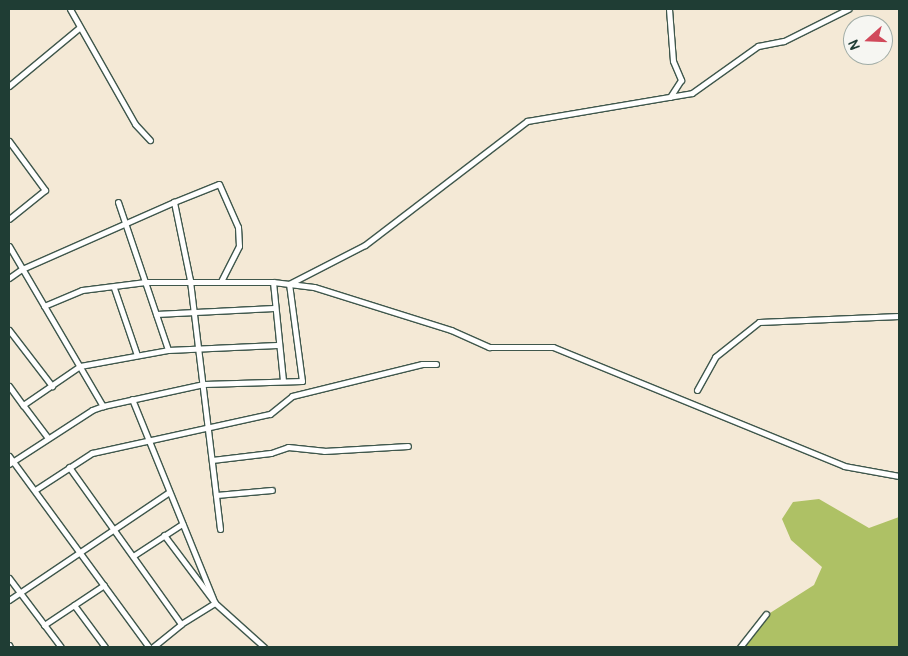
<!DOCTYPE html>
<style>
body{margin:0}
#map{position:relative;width:908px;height:656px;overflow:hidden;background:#f4e9d6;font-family:Pangolin,sans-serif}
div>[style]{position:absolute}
.green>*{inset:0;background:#aec165}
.roads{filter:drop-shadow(1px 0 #3f574c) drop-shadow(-1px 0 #3f574c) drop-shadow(0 1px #3f574c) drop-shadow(0 -1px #3f574c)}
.minor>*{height:5px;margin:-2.5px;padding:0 2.5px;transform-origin:2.5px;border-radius:2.5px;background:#fff}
span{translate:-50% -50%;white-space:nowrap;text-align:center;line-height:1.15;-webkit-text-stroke:5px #f6f6f2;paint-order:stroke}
.frame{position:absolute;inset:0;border:10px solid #1f3d34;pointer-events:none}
.north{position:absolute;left:843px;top:15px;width:50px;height:50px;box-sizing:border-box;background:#f6f6f2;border:1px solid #a0aca6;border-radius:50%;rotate:250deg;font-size:14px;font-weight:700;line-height:20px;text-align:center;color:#1f3d34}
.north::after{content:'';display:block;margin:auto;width:18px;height:22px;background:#d1495b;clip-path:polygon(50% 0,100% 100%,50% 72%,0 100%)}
</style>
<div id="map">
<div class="green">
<i style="clip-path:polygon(819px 499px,869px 528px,899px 517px,899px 647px,743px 647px,770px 613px,814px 585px,822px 567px,791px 540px,782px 519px,793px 502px)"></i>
</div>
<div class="roads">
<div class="minor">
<i style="left:70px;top:9px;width:132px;rotate:60.5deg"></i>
<i style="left:135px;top:124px;width:22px;rotate:47deg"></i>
<i style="left:669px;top:9px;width:52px;rotate:85.6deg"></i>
<i style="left:673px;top:61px;width:21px;rotate:67deg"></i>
<i style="left:681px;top:80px;width:20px;rotate:123deg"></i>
<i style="left:9px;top:86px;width:92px;rotate:-39.7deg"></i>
<i style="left:9px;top:141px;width:61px;rotate:53.7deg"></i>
<i style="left:45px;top:190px;width:46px;rotate:141.1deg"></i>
<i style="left:118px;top:202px;width:156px;rotate:71.3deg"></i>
<i style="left:9px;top:246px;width:186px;rotate:59.6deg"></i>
<i style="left:9px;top:278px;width:16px;rotate:-35deg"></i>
<i style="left:22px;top:269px;width:166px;rotate:-23.8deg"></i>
<i style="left:273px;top:282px;width:99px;rotate:84.2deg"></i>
<i style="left:114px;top:288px;width:71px;rotate:71.1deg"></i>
<i style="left:44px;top:306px;width:41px;rotate:-22.8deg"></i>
<i style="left:82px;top:290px;width:64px;rotate:-7.1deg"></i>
<i style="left:146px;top:282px;width:127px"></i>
<i style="left:273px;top:282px;width:41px;rotate:7deg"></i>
<i style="left:314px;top:287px;width:144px;rotate:17.4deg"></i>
<i style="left:451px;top:330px;width:42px;rotate:24.1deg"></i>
<i style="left:489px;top:347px;width:64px"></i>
<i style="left:553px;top:347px;width:314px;rotate:22.2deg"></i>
<i style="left:844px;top:466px;width:56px;rotate:10.3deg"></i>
<i style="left:156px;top:314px;width:118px;rotate:-2.9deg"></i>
<i style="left:9px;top:330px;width:71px;rotate:52.5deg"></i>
<i style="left:9px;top:386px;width:24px;rotate:54deg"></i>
<i style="left:697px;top:390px;width:38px;rotate:-61deg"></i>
<i style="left:715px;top:357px;width:56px;rotate:-38.5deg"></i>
<i style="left:759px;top:322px;width:140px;rotate:-2.5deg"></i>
<i style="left:132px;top:399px;width:220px;rotate:67.9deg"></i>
<i style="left:48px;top:438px;width:41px;rotate:-127.1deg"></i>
<i style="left:23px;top:405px;width:69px;rotate:-34.4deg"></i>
<i style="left:80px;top:366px;width:89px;rotate:-10.3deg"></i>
<i style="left:168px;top:350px;width:109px;rotate:-2.6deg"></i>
<i style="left:9px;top:456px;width:237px;rotate:53.8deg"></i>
<i style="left:212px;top:460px;width:59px;rotate:-6.8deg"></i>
<i style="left:271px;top:453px;width:18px;rotate:-19deg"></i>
<i style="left:288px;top:447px;width:36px;rotate:6deg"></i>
<i style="left:324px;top:451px;width:84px;rotate:-3.4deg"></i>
<i style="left:9px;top:464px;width:99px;rotate:-33deg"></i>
<i style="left:92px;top:410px;width:12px;rotate:-20deg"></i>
<i style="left:103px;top:406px;width:103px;rotate:-12.3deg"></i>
<i style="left:204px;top:384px;width:98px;rotate:-1.8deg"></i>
<i style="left:302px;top:381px;width:98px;rotate:-97.6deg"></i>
<i style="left:289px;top:284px;width:85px;rotate:-27.2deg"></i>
<i style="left:365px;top:245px;width:204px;rotate:-37.4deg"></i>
<i style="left:527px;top:121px;width:167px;rotate:-9.6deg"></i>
<i style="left:692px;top:93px;width:81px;rotate:-35.5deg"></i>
<i style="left:758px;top:46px;width:26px;rotate:-11deg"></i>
<i style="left:784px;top:41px;width:72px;rotate:-26.6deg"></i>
<i style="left:69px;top:467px;width:193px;rotate:54.5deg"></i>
<i style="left:35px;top:490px;width:68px;rotate:-33deg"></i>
<i style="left:92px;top:453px;width:182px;rotate:-12.4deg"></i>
<i style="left:270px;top:414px;width:28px;rotate:-39deg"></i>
<i style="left:292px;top:396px;width:134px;rotate:-13.8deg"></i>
<i style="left:422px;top:364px;width:14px"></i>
<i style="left:216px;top:495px;width:56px;rotate:-5.1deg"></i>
<i style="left:220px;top:529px;width:251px;rotate:-96.9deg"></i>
<i style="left:190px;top:280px;width:80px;rotate:-101.6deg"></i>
<i style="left:174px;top:202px;width:48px;rotate:-21.8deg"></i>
<i style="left:219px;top:184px;width:47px;rotate:66.2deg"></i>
<i style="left:238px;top:227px;width:19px;rotate:87deg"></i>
<i style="left:239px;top:246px;width:39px;rotate:117deg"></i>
<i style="left:164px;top:535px;width:85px;rotate:53.1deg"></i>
<i style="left:215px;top:603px;width:66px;rotate:41.9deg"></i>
<i style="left:133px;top:556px;width:59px;rotate:-33.1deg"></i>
<i style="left:9px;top:578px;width:86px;rotate:53deg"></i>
<i style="left:9px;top:600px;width:193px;rotate:-34deg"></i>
<i style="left:74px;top:605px;width:52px;rotate:53.6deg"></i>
<i style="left:44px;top:625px;width:72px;rotate:-33.7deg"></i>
<i style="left:9px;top:645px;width:2px;rotate:63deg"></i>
<i style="left:153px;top:647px;width:36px;rotate:-39deg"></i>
<i style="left:181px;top:624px;width:40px;rotate:-32deg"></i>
<i style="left:740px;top:647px;width:42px;rotate:-51.8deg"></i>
</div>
</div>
<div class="frame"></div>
<div class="north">N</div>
</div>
